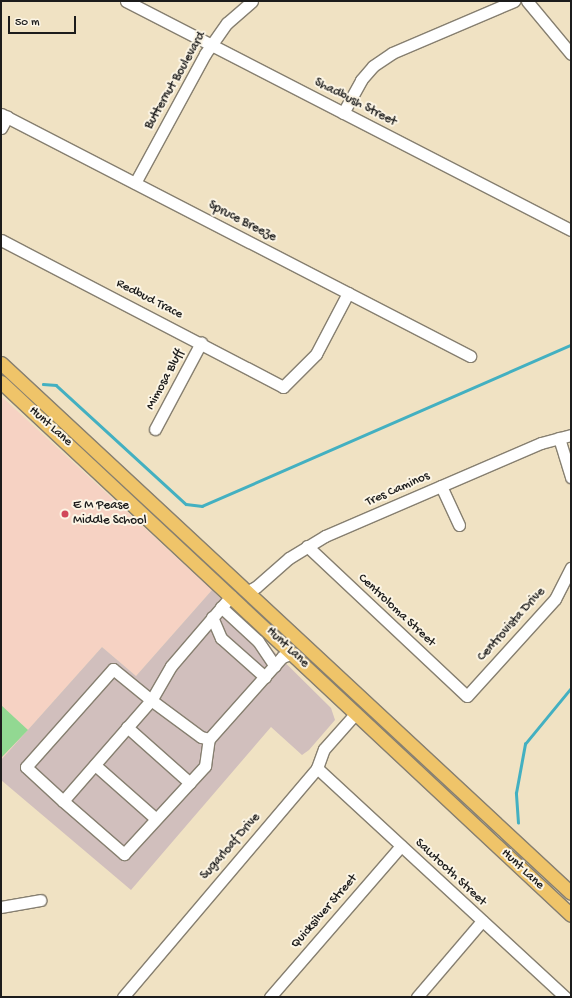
<!DOCTYPE html>
<style>
body{margin:0}
#map{position:relative;width:572px;height:998px;overflow:hidden;background:#f0e2c3;font-family:"Gochi Hand",sans-serif}
div>[style]{position:absolute}
.built>*{inset:0;background:#f6d2c3}
.industrial>*{inset:0;background:#d1bfbd}
.green>*{inset:0;background:#92d892}
.stream>*{height:2.5px;margin:-1.25px;padding:0 1.25px;transform-origin:1.25px;border-radius:1.25px;background:#43b0c1}
.roads{filter:drop-shadow(1px 0 #867f70) drop-shadow(-1px 0 #867f70) drop-shadow(0 1px #867f70) drop-shadow(0 -1px #867f70)}
.minor>*{height:11px;margin:-5.5px;padding:0 5.5px;transform-origin:5.5px;border-radius:5.5px;background:#fff}
.major>*{height:13px;margin:-6.5px;padding:0 6.5px;transform-origin:6.5px;border-radius:6.5px;background:#efc469}
.dots>*{width:11px;height:11px;translate:-50% -50%;box-sizing:border-box;border:2px solid #fcf5e5;border-radius:50%}
span{translate:-50% -50%;white-space:nowrap;text-align:center;line-height:1.15;-webkit-text-stroke:4px #fcf5e5;paint-order:stroke}
.street-label{font-size:13px;color:#1c1c1c}
.poi-label{font-size:13px;color:#1c1c1c}
.left{translate:0 -50%;text-align:left}
.frame{position:absolute;inset:0;border:2px solid #1c1c1c;pointer-events:none}
.scale{position:absolute;left:8px;top:16px;width:68px;height:18px;box-sizing:border-box;border:2px solid #1c1c1c;border-top:0;padding-left:5px;font-size:12px;line-height:14px;white-space:nowrap;color:#1c1c1c;-webkit-text-stroke:3px #fcf5e5;paint-order:stroke}
</style>
<div id="map">
<div class="built">
<i style="clip-path:polygon(1px 396px,212px 590px,136px 676px,102px 647px,1px 760px)"></i>
</div>
<div class="industrial">
<i style="clip-path:polygon(212px 590px,331px 708px,335px 720px,309px 750px,302px 755px,271px 727px,131px 890px,1px 780px,1px 760px,102px 647px,136px 676px)"></i>
</div>
<div class="green">
<i style="clip-path:polygon(1px 705px,28px 730px,1px 758px)"></i>
</div>
<div class="stream">
<i style="left:43px;top:384px;width:13px;rotate:4deg"></i>
<i style="left:56px;top:385px;width:176px;rotate:42.5deg"></i>
<i style="left:186px;top:504px;width:16px;rotate:7deg"></i>
<i style="left:202px;top:506px;width:403px;rotate:-23.6deg"></i>
<i style="left:518px;top:823px;width:30px;rotate:-94deg"></i>
<i style="left:516px;top:793px;width:50px;rotate:-79.6deg"></i>
<i style="left:525px;top:744px;width:72px;rotate:-50.6deg"></i>
</div>
<div class="roads">
<div class="minor">
<i style="left:126px;top:1px;width:500px;rotate:27.23deg"></i>
<i style="left:527px;top:1px;width:69px;rotate:50.3deg"></i>
<i style="left:343px;top:113px;width:38px;rotate:-61deg"></i>
<i style="left:361px;top:80px;width:18px;rotate:-49deg"></i>
<i style="left:373px;top:66px;width:23px;rotate:-34deg"></i>
<i style="left:392px;top:53px;width:133px;rotate:-23.1deg"></i>
<i style="left:1px;top:114px;width:528px;rotate:27.29deg"></i>
<i style="left:1px;top:128px;width:13px;rotate:-61deg"></i>
<i style="left:135px;top:183px;width:147px;rotate:-61.5deg"></i>
<i style="left:205px;top:54px;width:38px;rotate:-55deg"></i>
<i style="left:227px;top:23px;width:33px;rotate:-41deg"></i>
<i style="left:1px;top:240px;width:318px;rotate:27.5deg"></i>
<i style="left:283px;top:387px;width:47px;rotate:-45deg"></i>
<i style="left:316px;top:354px;width:69px;rotate:-62.3deg"></i>
<i style="left:155px;top:429px;width:98px;rotate:-61.9deg"></i>
<i style="left:559px;top:438px;width:41px;rotate:72.9deg"></i>
<i style="left:441px;top:486px;width:43px;rotate:65.2deg"></i>
<i style="left:307px;top:546px;width:219px;rotate:43.2deg"></i>
<i style="left:467px;top:696px;width:131px;rotate:-47.8deg"></i>
<i style="left:555px;top:599px;width:35px;rotate:-63deg"></i>
<i style="left:248px;top:591px;width:9px;rotate:-27deg"></i>
<i style="left:256px;top:587px;width:44px;rotate:-41.3deg"></i>
<i style="left:289px;top:558px;width:42px;rotate:-31.4deg"></i>
<i style="left:325px;top:536px;width:235px;rotate:-23.3deg"></i>
<i style="left:541px;top:443px;width:31px;rotate:-15deg"></i>
<i style="left:231px;top:596px;width:92px;rotate:130.6deg"></i>
<i style="left:171px;top:666px;width:39px;rotate:120deg"></i>
<i style="left:151px;top:700px;width:62px;rotate:36.5deg"></i>
<i style="left:201px;top:737px;width:8px;rotate:14deg"></i>
<i style="left:209px;top:739px;width:110px;rotate:-48.3deg"></i>
<i style="left:282px;top:657px;width:12px;rotate:-20deg"></i>
<i style="left:221px;top:607px;width:50px;rotate:42.6deg"></i>
<i style="left:258px;top:641px;width:30px;rotate:56deg"></i>
<i style="left:212px;top:617px;width:23px;rotate:67deg"></i>
<i style="left:221px;top:638px;width:59px;rotate:41.6deg"></i>
<i style="left:127px;top:727px;width:84px;rotate:41.6deg"></i>
<i style="left:95px;top:765px;width:81px;rotate:41.5deg"></i>
<i style="left:317px;top:768px;width:338px;rotate:42.7deg"></i>
<i style="left:63px;top:801px;width:134px;rotate:-48.9deg"></i>
<i style="left:151px;top:700px;width:49px;rotate:-140.8deg"></i>
<i style="left:113px;top:669px;width:131px;rotate:131.6deg"></i>
<i style="left:26px;top:767px;width:50px;rotate:42.6deg"></i>
<i style="left:63px;top:801px;width:81px;rotate:41deg"></i>
<i style="left:124px;top:854px;width:120px;rotate:-47.4deg"></i>
<i style="left:205px;top:766px;width:27px;rotate:-82deg"></i>
<i style="left:1px;top:907px;width:40px;rotate:-10deg"></i>
<i style="left:123px;top:997px;width:300px;rotate:-49.7deg"></i>
<i style="left:317px;top:768px;width:20px;rotate:-70deg"></i>
<i style="left:324px;top:749px;width:48px;rotate:-48.4deg"></i>
<i style="left:270px;top:997px;width:200px;rotate:-49.1deg"></i>
<i style="left:417px;top:997px;width:100px;rotate:-49.5deg"></i>
</div>
<div class="major">
<i style="left:1px;top:363px;width:778px;rotate:42.92deg"></i>
<i style="left:1px;top:382px;width:780px;rotate:43.08deg"></i>
</div>
</div>
<div class="dots">
<i style="left:65px;top:514px;background:#d1495b"></i>
</div>
<div class="street-label">
<span style="left:176px;top:81px;rotate:-60deg">Butternut Boulevard</span>
<span style="left:355px;top:103px;rotate:27deg">Shadbush Street</span>
<span style="left:242px;top:222px;rotate:27deg">Spruce Breeze</span>
<span style="left:149px;top:300px;rotate:27deg">Redbud Trace</span>
<span style="left:166px;top:380px;rotate:-62deg">Mimosa Bluff</span>
<span style="left:50px;top:427px;rotate:42deg">Hunt Lane</span>
<span style="left:398px;top:490px;rotate:-24deg">Tres Caminos</span>
<span style="left:396px;top:611px;rotate:43deg">Centroloma Street</span>
<span style="left:512px;top:625px;rotate:-48deg">Centrovista Drive</span>
<span style="left:287px;top:648px;rotate:43deg">Hunt Lane</span>
<span style="left:231px;top:847px;rotate:-49deg">Sugarloaf Drive</span>
<span style="left:522px;top:870px;rotate:43deg">Hunt Lane</span>
<span style="left:450px;top:873px;rotate:43deg">Sawtooth Street</span>
<span style="left:325px;top:912px;rotate:-49deg">Quicksilver Street</span>
</div>
<div class="poi-label">
<span class="left" style="left:73px;top:514px">E M Pease<br>Middle School</span>
</div>
<div class="frame"></div>
<div class="scale">50 m</div>
</div>
